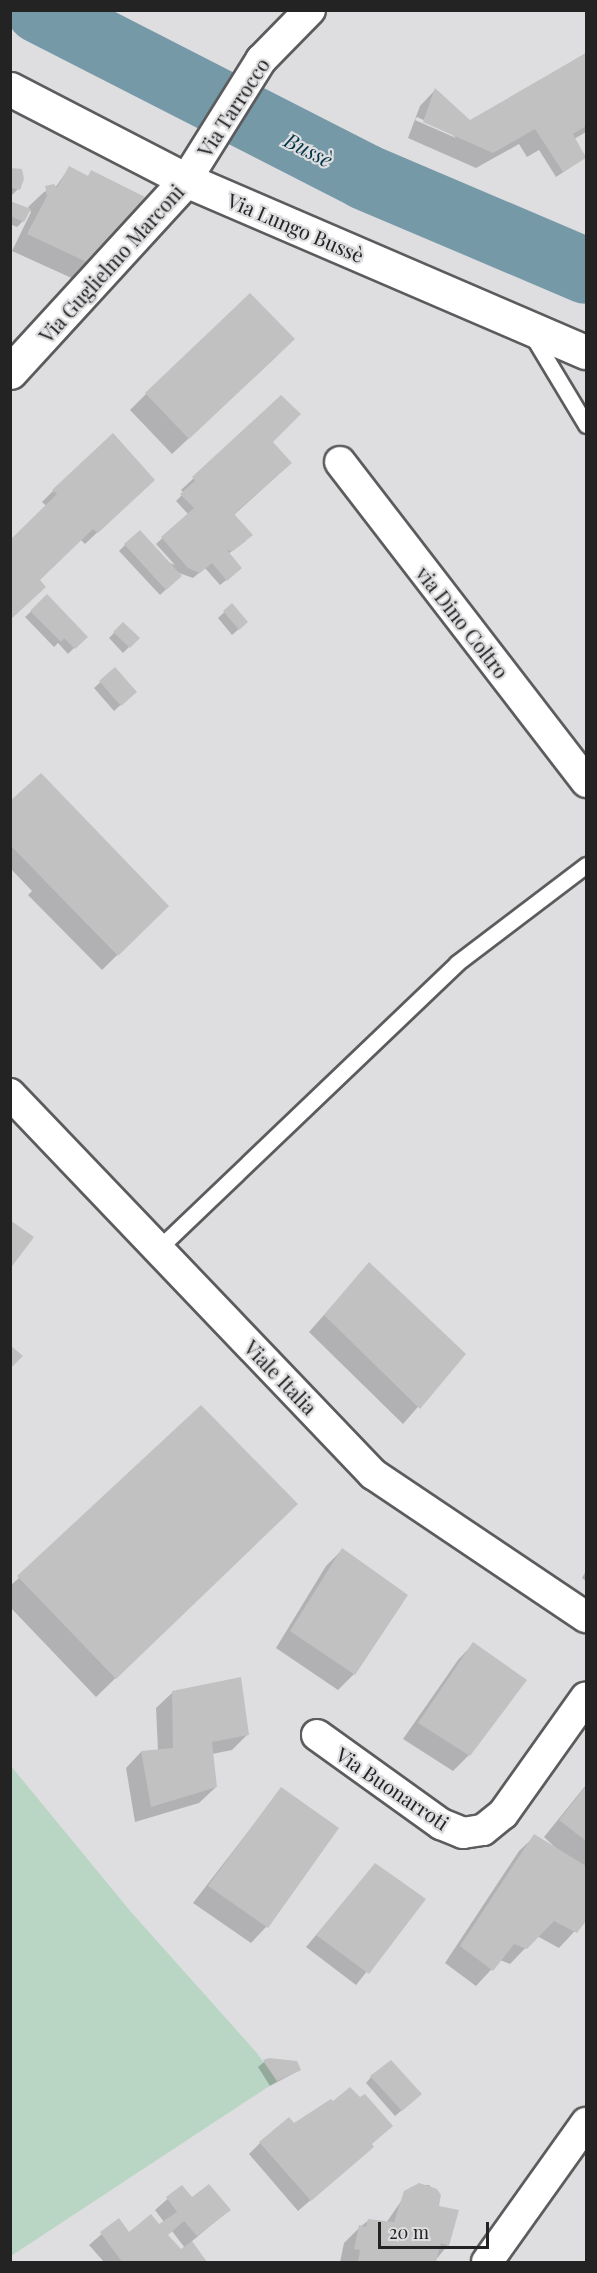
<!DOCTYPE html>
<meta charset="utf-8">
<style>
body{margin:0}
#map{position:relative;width:597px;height:2273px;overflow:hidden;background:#dedee0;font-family:"Playfair Display",serif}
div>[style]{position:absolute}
.green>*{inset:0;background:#b9d6c4}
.shadow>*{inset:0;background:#0003}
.river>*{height:66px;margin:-33px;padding:0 33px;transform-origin:33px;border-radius:33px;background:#7699a8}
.building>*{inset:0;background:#c1c1c2}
.roads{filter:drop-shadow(2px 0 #5c5c5e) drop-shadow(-2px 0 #5c5c5e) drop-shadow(0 2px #5c5c5e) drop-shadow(0 -2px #5c5c5e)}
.service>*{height:15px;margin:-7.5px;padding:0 7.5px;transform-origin:7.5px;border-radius:7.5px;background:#fff}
.minor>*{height:30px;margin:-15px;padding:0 15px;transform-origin:15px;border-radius:15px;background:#fff}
.tertiary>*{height:33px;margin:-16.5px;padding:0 16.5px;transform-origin:16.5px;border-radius:16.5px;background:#fff}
.secondary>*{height:33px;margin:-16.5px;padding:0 16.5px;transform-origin:16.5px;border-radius:16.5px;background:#fff}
span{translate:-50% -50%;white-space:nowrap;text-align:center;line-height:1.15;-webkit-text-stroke:4.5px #dedee0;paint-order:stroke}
.street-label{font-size:20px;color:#232323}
.water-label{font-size:21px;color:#003648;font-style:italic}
.frame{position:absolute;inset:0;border:12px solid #232323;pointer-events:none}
.scale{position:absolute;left:378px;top:2222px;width:111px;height:27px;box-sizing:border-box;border:3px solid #232323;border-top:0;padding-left:8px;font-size:18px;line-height:21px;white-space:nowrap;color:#232323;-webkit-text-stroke:4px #dedee0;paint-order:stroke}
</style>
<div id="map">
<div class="green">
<i style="clip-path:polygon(11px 1766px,131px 1912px,257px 2053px,277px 2081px,11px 2256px)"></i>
</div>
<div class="shadow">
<i style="clip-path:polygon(evenodd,586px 53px,586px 132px,574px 139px,586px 157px,556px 177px,539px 150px,527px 157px,519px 144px,476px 168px,408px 138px,420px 106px,435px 90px,470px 122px,586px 53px,417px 117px,451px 133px,456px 138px,415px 120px,417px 117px)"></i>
<i style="clip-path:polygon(69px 168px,87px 177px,92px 172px,143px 197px,76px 280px,12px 251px,31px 212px,28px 207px,44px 192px,55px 188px)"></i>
<i style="clip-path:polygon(10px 169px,18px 189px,12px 195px,10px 194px)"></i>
<i style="clip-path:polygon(10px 203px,23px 221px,17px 227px,10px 224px)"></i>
<i style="clip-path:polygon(278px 355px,172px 454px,130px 410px,146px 394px)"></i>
<i style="clip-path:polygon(281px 397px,271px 442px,278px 475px,225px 523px,246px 541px,228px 554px,234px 574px,220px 585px,205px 568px,193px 578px,176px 572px,175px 581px,160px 595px,119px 551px,125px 545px,175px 565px,156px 544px,188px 514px,176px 501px,184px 493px,181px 490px)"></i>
<i style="clip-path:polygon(53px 491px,141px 491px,85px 544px,42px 502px)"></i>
<i style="clip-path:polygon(47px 597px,85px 637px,68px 654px,58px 643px,54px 647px,25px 617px)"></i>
<i style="clip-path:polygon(232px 605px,240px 628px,232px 635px,218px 618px)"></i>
<i style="clip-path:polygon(123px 624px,138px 638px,123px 653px,109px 638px)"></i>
<i style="clip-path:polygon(115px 669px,129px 697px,114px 711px,94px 688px)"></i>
<i style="clip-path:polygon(10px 803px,167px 906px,102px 970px,28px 895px,32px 891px,10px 868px)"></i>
<i style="clip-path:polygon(369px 1264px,464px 1354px,403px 1424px,309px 1332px)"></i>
<i style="clip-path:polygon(277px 1522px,96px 1697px,10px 1607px,10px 1586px,19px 1578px)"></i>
<i style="clip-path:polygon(342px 1550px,354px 1674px,338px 1690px,276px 1648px,326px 1566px)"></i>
<i style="clip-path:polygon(586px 1571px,586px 1581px,582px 1578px)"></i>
<i style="clip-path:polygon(473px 1644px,469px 1755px,453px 1771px,403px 1739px,458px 1660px)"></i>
<i style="clip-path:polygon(173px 1692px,248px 1734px,232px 1750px,212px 1754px,216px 1787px,199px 1803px,135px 1822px,126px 1768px,141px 1752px,158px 1751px,156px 1708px)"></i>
<i style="clip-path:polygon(586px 1785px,586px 1919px,559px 1948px,537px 1936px,510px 1964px,500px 1960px,476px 1986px,445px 1963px,519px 1851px,535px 1836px,558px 1850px,544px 1837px)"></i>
<i style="clip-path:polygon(281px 1789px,336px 1828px,266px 1927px,251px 1943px,193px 1903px)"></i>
<i style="clip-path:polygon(375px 1865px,424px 1900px,356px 1985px,306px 1947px)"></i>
<i style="clip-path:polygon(264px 2062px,296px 2063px,300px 2070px,270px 2086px,258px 2067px)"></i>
<i style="clip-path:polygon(371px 2077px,414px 2100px,395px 2116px,366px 2083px)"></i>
<i style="clip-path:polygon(260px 2143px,370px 2144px,372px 2147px,298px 2211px,249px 2154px)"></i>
<i style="clip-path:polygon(429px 2185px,439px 2196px,438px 2206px,448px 2245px,434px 2262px,340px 2262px,344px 2243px,360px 2227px,369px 2220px,386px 2223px,411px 2187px)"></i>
<i style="clip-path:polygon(evenodd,181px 2187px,191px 2199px,229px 2210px,191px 2242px,205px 2262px,135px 2262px,117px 2242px,131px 2262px,104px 2262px,89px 2245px,118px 2220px,129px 2234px,159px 2226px,164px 2222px,155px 2210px,181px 2187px,172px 2231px,185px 2248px,181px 2251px,167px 2235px,172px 2231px)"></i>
</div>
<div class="river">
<i style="left:39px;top:10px;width:366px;rotate:27.1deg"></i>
<i style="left:365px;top:177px;width:240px;rotate:23deg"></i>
</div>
<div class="building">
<i style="clip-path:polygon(586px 53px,586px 126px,573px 134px,586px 158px,563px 172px,535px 129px,493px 153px,423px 122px,435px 88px,470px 120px)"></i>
<i style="clip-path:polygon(69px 166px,88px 176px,91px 170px,145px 197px,122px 238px,93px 265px,27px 234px,47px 196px,45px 186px,54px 184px,57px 188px)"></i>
<i style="clip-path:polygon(10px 168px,22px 169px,24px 179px,20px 190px,10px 187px)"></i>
<i style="clip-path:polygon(10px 201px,31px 209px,24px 222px,10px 216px)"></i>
<i style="clip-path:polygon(250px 293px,295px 339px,189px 439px,145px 393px)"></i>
<i style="clip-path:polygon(281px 395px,301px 414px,273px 442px,292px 463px,237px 511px,235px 515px,253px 535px,233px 551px,227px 550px,242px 568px,227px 581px,212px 563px,200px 573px,188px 568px,161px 537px,194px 508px,180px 494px,195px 481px,192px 477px)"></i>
<i style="clip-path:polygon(113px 433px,155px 480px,98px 533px,93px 529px,40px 580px,46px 587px,10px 620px,10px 540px,57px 494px,52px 490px)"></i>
<i style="clip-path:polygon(140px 530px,182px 576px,166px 590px,124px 544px)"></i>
<i style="clip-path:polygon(47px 594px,88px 637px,75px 649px,64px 638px,61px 642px,30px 611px)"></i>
<i style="clip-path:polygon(232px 603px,248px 622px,239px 630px,223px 611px)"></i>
<i style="clip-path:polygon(123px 622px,140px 638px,130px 648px,113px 632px)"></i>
<i style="clip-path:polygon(115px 667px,137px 692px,121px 706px,99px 681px)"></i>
<i style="clip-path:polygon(41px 773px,169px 906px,118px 956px,10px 845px,10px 801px)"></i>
<i style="clip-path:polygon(10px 1220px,34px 1237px,10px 1269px)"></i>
<i style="clip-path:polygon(369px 1262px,466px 1354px,420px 1409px,324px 1315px)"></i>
<i style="clip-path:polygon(10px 1345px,23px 1356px,10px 1369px)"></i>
<i style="clip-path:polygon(201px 1405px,298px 1504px,116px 1679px,17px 1576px)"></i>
<i style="clip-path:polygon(342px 1548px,408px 1595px,355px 1675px,290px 1631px)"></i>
<i style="clip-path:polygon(473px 1642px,527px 1680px,470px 1756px,418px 1723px)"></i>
<i style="clip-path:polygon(241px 1677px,249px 1735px,212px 1742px,217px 1787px,151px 1807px,141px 1751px,173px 1748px,172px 1691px)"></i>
<i style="clip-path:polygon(586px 1786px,586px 1841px,559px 1820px)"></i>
<i style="clip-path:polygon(281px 1787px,339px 1828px,268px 1928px,208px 1886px)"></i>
<i style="clip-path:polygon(534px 1834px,586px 1866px,586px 1921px,577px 1933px,554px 1921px,527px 1949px,514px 1944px,493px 1971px,460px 1946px)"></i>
<i style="clip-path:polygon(375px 1863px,426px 1899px,369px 1974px,316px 1935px)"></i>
<i style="clip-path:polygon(269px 2058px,297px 2061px,301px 2070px,277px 2081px,263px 2060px)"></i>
<i style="clip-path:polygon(391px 2060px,422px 2094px,402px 2111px,370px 2076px)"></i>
<i style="clip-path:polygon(350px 2087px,360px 2097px,365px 2094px,393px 2126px,372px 2144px,374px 2147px,311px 2201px,259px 2142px,289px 2117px,294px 2123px,331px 2099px,333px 2101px)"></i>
<i style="clip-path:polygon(419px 2183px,437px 2189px,441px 2195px,439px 2206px,459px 2210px,449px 2246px,441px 2243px,436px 2262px,358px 2262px,360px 2250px,354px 2249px,359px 2225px,366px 2227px,368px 2219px,394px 2222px,404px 2191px)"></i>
<i style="clip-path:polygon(209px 2184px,231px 2210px,197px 2236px,184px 2221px,168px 2235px,181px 2249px,192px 2241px,207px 2262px,122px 2262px,100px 2232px,119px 2218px,129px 2232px,151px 2214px,159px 2224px,177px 2212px,166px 2197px,182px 2185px,192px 2197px)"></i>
</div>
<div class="roads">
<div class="service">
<i style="left:532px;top:335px;width:105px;rotate:59deg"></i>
<i style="left:158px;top:1249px;width:414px;rotate:-43.7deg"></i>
<i style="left:457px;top:963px;width:162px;rotate:-37.2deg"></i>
</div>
<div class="minor">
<i style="left:186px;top:180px;width:142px;rotate:-58deg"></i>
<i style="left:261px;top:60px;width:70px;rotate:-45.6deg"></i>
<i style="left:340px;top:462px;width:404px;rotate:52.4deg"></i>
<i style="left:10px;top:1094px;width:526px;rotate:46.31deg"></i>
<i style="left:373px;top:1474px;width:257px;rotate:33.9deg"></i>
<i style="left:317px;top:1735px;width:153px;rotate:35.7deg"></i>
<i style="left:441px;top:1824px;width:24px;rotate:22deg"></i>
<i style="left:463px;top:1833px;width:20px;rotate:-9deg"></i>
<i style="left:483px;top:1830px;width:26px;rotate:-39deg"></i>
<i style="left:503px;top:1814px;width:143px;rotate:-54.6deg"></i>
<i style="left:487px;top:2262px;width:171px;rotate:-54.5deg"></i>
</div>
<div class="tertiary">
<i style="left:10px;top:372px;width:260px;rotate:-47.5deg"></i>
</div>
<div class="secondary">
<i style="left:10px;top:89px;width:198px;rotate:27.3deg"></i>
<i style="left:186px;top:180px;width:435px;rotate:23.3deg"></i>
</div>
</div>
<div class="street-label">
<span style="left:233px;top:107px;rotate:-57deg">Via Tarrocco</span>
<span style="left:296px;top:227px;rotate:23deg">Via Lungo Bussè</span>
<span style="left:111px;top:263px;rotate:-48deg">Via Guglielmo Marconi</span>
<span style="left:463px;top:622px;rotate:52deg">via Dino Coltro</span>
<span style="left:281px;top:1377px;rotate:46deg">Viale Italia</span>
<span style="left:393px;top:1788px;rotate:34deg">Via Buonarroti</span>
</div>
<div class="water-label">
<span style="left:309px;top:149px;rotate:27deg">Bussè</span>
</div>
<div class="frame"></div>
<div class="scale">20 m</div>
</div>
